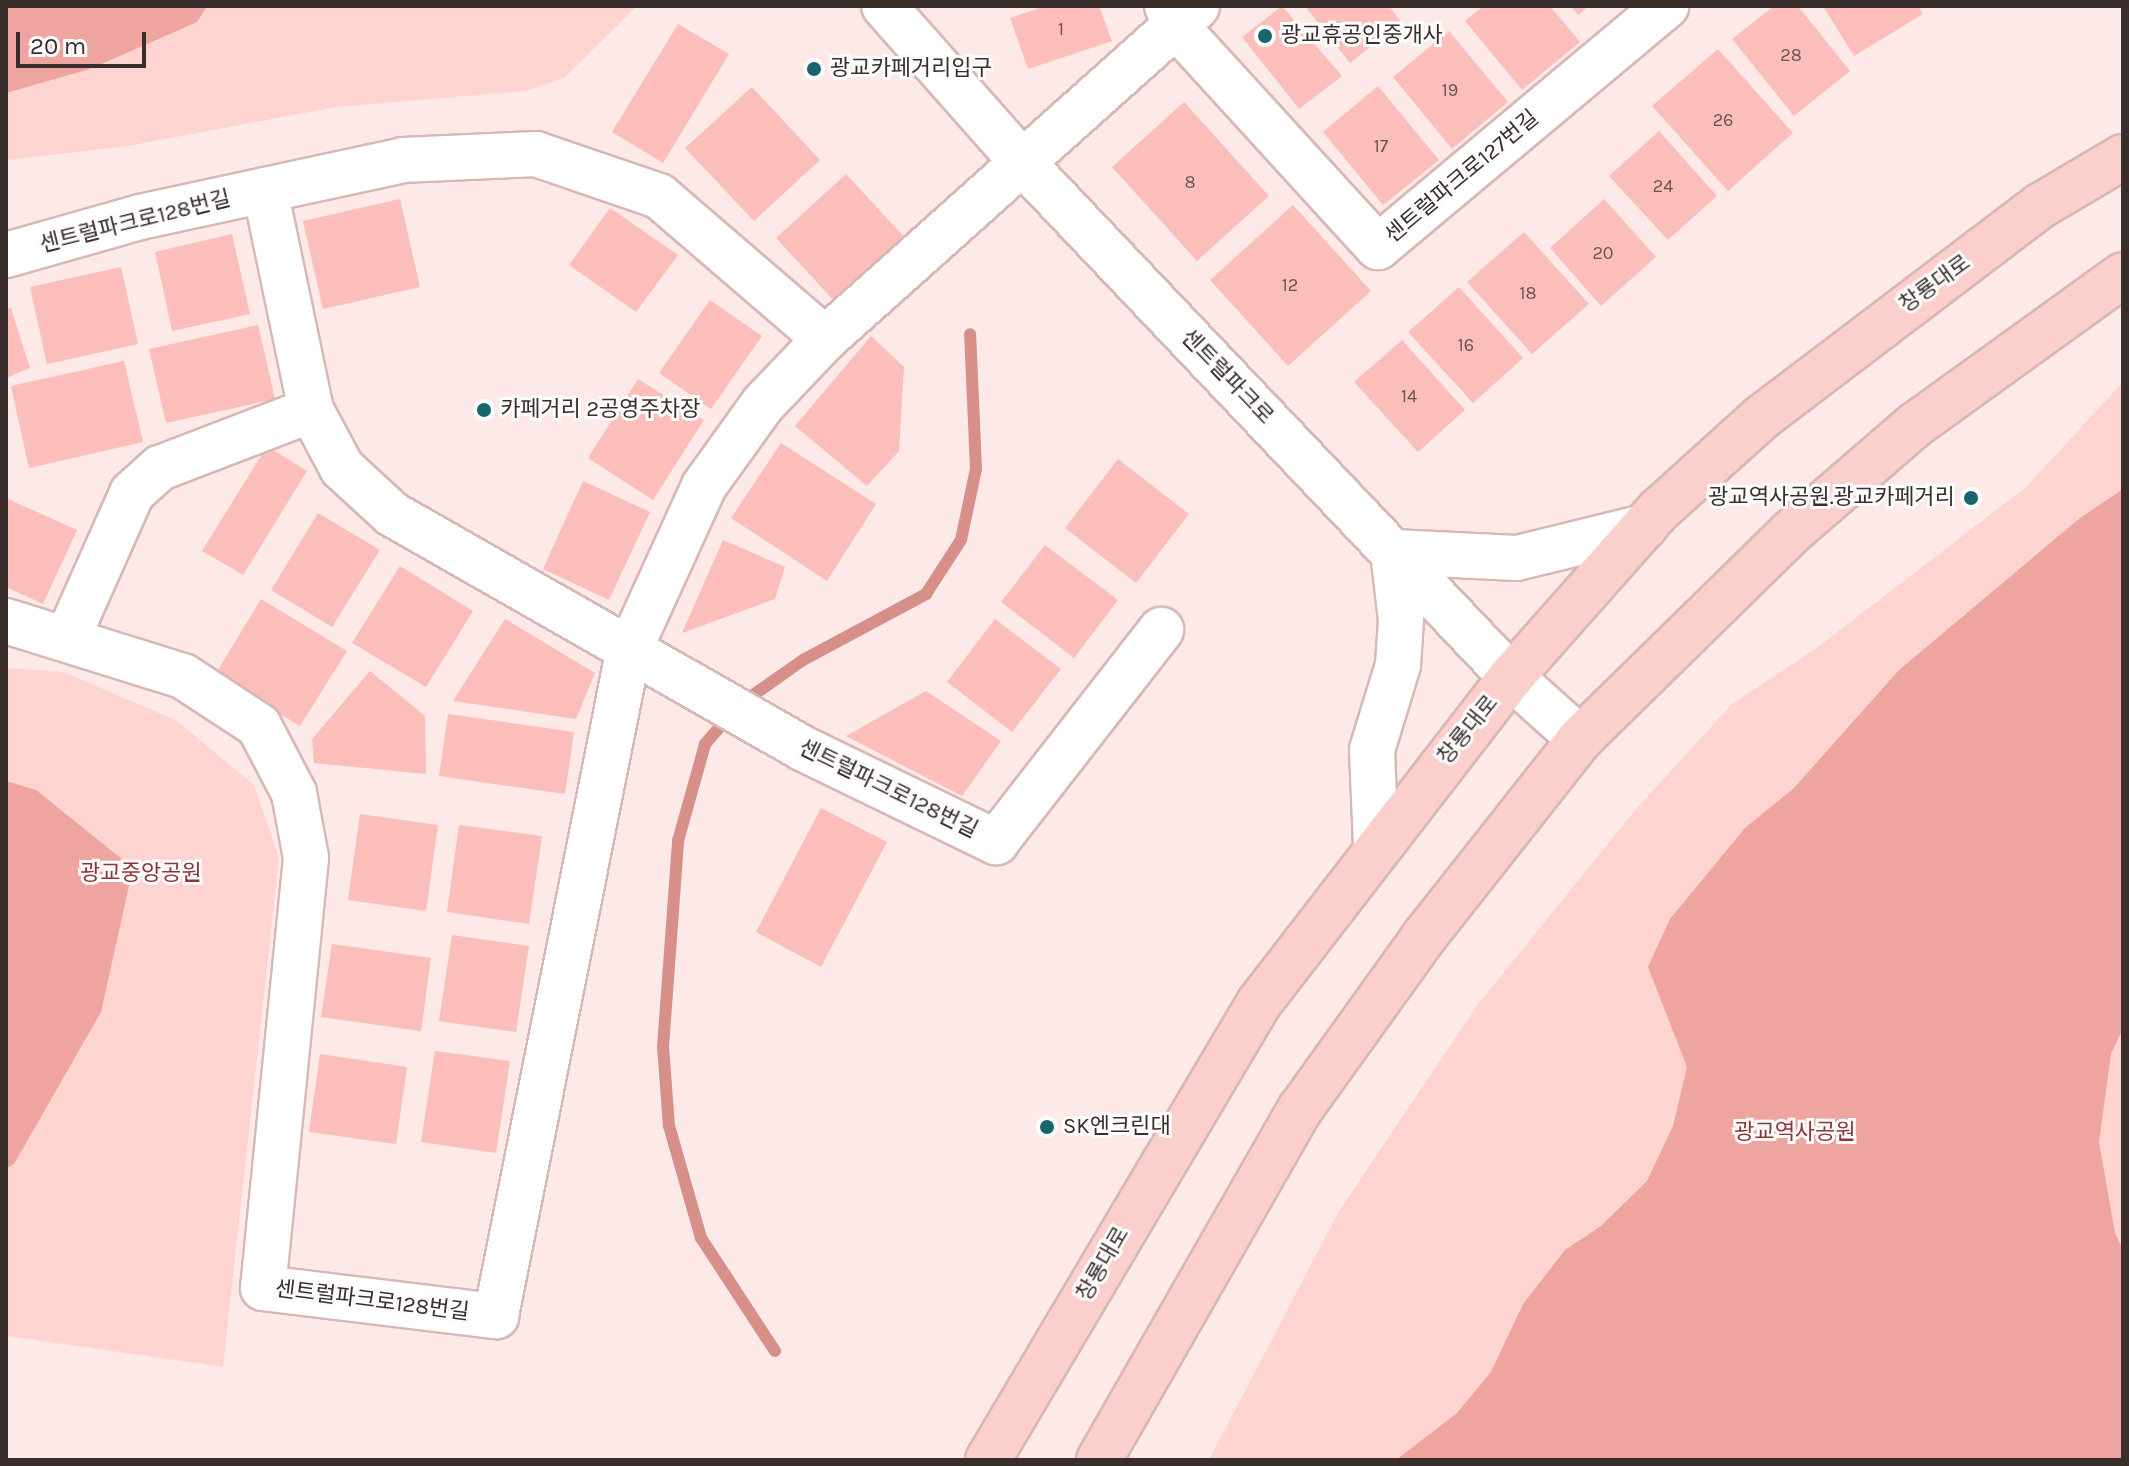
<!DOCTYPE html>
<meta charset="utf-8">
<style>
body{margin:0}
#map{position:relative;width:2129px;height:1466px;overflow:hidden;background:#fde9e8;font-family:Karla,"Noto Sans KR",sans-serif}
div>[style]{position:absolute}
.green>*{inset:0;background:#fed4d1}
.forest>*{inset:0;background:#eea49f}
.stream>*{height:12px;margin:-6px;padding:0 6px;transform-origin:6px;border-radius:6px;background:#d78f8a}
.building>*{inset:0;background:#fbbeba}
.roads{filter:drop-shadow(2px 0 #d7b8b5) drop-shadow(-2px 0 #d7b8b5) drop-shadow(0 2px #d7b8b5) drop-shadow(0 -2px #d7b8b5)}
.minor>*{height:44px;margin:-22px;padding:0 22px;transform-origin:22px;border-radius:22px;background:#fff}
.major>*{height:44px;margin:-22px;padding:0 22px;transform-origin:22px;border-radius:22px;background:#facfcc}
.dots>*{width:22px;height:22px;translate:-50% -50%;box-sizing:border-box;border:4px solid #fcfcfc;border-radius:50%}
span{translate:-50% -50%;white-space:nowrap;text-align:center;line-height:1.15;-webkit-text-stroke:6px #fcfcfc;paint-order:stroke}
.number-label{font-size:18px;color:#6a5250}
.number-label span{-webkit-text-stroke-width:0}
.poi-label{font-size:22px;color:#3a2e2d}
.left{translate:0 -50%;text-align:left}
.right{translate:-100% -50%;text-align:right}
.street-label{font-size:22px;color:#3a2e2d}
.park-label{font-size:22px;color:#8d3635}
.frame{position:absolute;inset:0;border:8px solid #3a2e2d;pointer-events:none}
.scale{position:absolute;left:16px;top:32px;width:130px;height:36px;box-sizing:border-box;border:4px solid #3a2e2d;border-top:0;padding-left:10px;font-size:24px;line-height:28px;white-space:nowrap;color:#3a2e2d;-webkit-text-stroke:6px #fcfcfc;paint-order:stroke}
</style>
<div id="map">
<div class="green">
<i style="clip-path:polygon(6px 6px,637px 6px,564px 78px,526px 91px,336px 107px,122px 147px,6px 160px)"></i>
<i style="clip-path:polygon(2123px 382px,2123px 1460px,1209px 1460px,1339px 1211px,1479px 1003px,1637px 808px,1732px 704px,1814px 650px,2025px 488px)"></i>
<i style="clip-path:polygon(6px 668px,64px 672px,177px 721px,254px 785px,279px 858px,223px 1367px,6px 1336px)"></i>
</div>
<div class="forest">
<i style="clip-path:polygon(6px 6px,207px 6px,197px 22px,90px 69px,6px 93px)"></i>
<i style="clip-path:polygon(2123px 489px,2123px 1028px,2111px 1054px,2099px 1142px,2115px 1233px,2123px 1250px,2123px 1460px,1396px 1460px,1457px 1413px,1491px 1372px,1523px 1304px,1565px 1250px,1601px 1226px,1647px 1181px,1673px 1126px,1687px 1067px,1648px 967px,1670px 919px,1745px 828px,1794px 788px,1899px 670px,2080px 518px)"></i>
<i style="clip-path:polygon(6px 781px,36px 790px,133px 868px,101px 1012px,14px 1164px,6px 1169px)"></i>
</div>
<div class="stream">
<i style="left:775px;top:1351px;width:135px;rotate:-123.2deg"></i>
<i style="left:701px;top:1238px;width:116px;rotate:-105.9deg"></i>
<i style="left:669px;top:1126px;width:79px;rotate:-94.3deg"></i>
<i style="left:663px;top:1047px;width:207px;rotate:-85.8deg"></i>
<i style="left:678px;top:841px;width:101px;rotate:-74.4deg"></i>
<i style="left:705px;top:744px;width:52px;rotate:-48.9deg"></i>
<i style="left:739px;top:705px;width:78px;rotate:-35.1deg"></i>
<i style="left:803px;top:660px;width:140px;rotate:-28.2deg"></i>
<i style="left:926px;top:594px;width:64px;rotate:-57.1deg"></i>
<i style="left:961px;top:540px;width:73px;rotate:-78.1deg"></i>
<i style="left:976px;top:469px;width:135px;rotate:-92.5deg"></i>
</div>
<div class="building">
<i style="clip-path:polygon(1045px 6px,1099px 6px,1112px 41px,1028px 69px,1010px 18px)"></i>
<i style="clip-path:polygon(1282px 6px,1342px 76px,1299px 109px,1242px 37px)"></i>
<i style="clip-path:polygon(1305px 6px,1389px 6px,1401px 22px,1350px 63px)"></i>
<i style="clip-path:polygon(1483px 6px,1550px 6px,1580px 42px,1522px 90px,1465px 21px)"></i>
<i style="clip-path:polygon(1571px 6px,1589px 6px,1578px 15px)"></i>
<i style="clip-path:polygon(1774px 6px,1798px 6px,1850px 71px,1794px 116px,1732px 39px)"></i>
<i style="clip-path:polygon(1823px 6px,1918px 6px,1923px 14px,1854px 56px)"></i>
<i style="clip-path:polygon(678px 24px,729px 54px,663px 163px,612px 132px)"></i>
<i style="clip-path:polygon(1449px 31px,1508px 102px,1452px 149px,1393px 77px)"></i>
<i style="clip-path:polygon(1718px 49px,1793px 133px,1728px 191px,1652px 106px)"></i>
<i style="clip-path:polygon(1378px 86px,1439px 160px,1383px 205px,1323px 132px)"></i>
<i style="clip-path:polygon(752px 87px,820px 160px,754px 221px,685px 148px)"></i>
<i style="clip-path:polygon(1184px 102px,1269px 196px,1197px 261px,1112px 167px)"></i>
<i style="clip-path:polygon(1659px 131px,1717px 196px,1668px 240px,1609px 176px)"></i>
<i style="clip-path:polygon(846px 174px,908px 241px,838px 305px,776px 238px)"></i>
<i style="clip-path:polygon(400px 199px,420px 287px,323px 309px,303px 221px)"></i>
<i style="clip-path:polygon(1604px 199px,1656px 257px,1601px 306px,1550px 248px)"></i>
<i style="clip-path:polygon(1293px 205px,1371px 291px,1288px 366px,1210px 280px)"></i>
<i style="clip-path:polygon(610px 208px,678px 255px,636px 312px,569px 265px)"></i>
<i style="clip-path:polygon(1524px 232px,1589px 304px,1532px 354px,1467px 282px)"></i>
<i style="clip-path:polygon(232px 234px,250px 314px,172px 331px,155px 252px)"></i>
<i style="clip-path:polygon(121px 267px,138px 344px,47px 364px,30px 287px)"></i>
<i style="clip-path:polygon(1459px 287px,1523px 358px,1473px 403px,1408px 332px)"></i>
<i style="clip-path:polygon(710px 300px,762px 336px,711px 409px,659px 373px)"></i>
<i style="clip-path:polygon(11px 308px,30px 368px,6px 378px,6px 309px)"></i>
<i style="clip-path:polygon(258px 325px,275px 399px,166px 423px,149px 349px)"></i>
<i style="clip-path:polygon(871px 336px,904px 367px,899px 451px,867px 486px,795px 426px)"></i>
<i style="clip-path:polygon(1402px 340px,1465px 410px,1418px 452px,1354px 382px)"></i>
<i style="clip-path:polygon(124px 361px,143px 442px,29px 468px,11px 386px)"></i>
<i style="clip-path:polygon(638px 379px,704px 420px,653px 500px,588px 458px)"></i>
<i style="clip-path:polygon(781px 443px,876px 504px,827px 581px,731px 518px)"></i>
<i style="clip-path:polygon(267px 446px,307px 471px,243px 575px,202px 551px)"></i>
<i style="clip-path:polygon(1118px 459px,1189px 514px,1136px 583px,1065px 528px)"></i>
<i style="clip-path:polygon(583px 481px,650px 512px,609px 600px,543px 569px)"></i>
<i style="clip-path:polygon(6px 498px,77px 530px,43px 604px,6px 587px)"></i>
<i style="clip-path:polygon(318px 513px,380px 550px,332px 627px,271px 590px)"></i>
<i style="clip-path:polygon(723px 540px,785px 567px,775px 599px,682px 633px)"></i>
<i style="clip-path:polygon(1045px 545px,1118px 600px,1074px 658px,1001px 602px)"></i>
<i style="clip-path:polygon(400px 566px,473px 611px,426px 687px,352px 643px)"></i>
<i style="clip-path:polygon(261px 599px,347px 651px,300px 726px,215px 675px)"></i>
<i style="clip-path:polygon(505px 619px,595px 673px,576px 719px,453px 701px)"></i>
<i style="clip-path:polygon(995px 619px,1061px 669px,1012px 732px,947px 682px)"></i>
<i style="clip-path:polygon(370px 671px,425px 716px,426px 774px,314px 763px,312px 739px)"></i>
<i style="clip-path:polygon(926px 691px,1001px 741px,962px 796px,846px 736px)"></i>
<i style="clip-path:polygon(448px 714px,574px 732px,565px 794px,439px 776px)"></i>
<i style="clip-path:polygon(821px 808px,887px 842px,821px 967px,756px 932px)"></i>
<i style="clip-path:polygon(360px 814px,438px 825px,426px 911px,348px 900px)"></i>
<i style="clip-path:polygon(459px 825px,542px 836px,529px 924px,447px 912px)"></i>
<i style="clip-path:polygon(452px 935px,529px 946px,516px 1032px,439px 1021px)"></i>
<i style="clip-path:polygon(332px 944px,431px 958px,421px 1031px,321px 1017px)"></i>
<i style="clip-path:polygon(435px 1051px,510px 1061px,496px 1153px,421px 1142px)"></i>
<i style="clip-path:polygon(320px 1054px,407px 1067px,396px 1144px,309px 1132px)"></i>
</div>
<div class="roads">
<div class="minor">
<i style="left:884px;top:6px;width:207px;rotate:48.5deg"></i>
<i style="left:1021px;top:161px;width:712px;rotate:46.48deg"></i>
<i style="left:1511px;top:677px;width:93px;rotate:41.9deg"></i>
<i style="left:1167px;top:6px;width:21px;rotate:67deg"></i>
<i style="left:1175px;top:25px;width:301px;rotate:47.6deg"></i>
<i style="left:1378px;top:247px;width:376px;rotate:-39.9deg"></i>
<i style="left:265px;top:190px;width:225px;rotate:78.2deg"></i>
<i style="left:6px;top:255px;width:139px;rotate:-15.8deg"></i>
<i style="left:140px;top:217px;width:269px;rotate:-12.2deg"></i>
<i style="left:403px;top:160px;width:133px;rotate:-2.6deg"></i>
<i style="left:536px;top:154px;width:130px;rotate:18.9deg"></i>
<i style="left:659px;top:196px;width:219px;rotate:40.7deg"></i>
<i style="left:6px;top:621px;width:185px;rotate:17.3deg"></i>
<i style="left:183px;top:676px;width:91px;rotate:33.3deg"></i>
<i style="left:259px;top:726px;width:76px;rotate:62.4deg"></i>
<i style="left:294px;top:793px;width:66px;rotate:79.5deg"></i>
<i style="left:306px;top:858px;width:432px;rotate:95.7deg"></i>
<i style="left:263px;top:1288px;width:235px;rotate:6.9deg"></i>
<i style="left:496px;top:1316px;width:676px;rotate:-78.74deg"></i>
<i style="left:628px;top:653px;width:183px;rotate:-65.5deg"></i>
<i style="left:704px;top:486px;width:101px;rotate:-54.3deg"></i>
<i style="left:763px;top:404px;width:90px;rotate:-46.4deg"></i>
<i style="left:825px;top:339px;width:499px;rotate:-41.8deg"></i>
<i style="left:68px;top:637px;width:158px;rotate:-66deg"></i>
<i style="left:132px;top:493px;width:38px;rotate:-42deg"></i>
<i style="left:160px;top:468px;width:162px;rotate:-21deg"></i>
<i style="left:311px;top:410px;width:66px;rotate:61.9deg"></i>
<i style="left:342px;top:468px;width:68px;rotate:42.6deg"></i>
<i style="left:392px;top:514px;width:472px;rotate:29.7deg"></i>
<i style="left:802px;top:748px;width:216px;rotate:25.9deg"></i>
<i style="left:996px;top:842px;width:269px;rotate:-52.1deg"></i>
<i style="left:1376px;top:846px;width:96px;rotate:-92.4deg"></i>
<i style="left:1372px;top:750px;width:89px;rotate:-73deg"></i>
<i style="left:1398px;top:665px;width:45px;rotate:-86.2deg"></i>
<i style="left:1401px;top:620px;width:68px;rotate:-96.7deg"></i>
<i style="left:1393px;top:552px;width:124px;rotate:2.8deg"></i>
<i style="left:1517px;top:558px;width:131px;rotate:-13.7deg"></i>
</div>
<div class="major">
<i style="left:988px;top:1460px;width:531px;rotate:-59.33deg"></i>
<i style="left:1259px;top:1003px;width:412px;rotate:-52.3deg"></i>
<i style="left:1511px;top:677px;width:223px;rotate:-48.5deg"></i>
<i style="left:1659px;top:510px;width:139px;rotate:-42.1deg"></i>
<i style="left:1762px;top:417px;width:349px;rotate:-37.2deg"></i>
<i style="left:2040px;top:206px;width:96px;rotate:-30.6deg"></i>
<i style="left:1099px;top:1460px;width:406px;rotate:-60.2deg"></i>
<i style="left:1301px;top:1108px;width:209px;rotate:-54.3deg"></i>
<i style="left:1423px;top:938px;width:253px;rotate:-51.7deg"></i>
<i style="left:1580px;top:739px;width:293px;rotate:-44.4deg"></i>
<i style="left:1789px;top:534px;width:167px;rotate:-40.9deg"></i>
<i style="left:1915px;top:425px;width:256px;rotate:-35.8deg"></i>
</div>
</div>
<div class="dots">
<i style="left:1265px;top:36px;background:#18666d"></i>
<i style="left:814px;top:69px;background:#18666d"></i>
<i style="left:484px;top:410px;background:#18666d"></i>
<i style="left:1971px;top:498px;background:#18666d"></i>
<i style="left:1047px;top:1127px;background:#18666d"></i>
</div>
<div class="number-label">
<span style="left:1061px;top:29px">1</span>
<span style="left:1791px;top:55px">28</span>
<span style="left:1450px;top:90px">19</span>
<span style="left:1723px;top:120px">26</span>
<span style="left:1381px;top:146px">17</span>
<span style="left:1190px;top:182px">8</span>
<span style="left:1663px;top:186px">24</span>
<span style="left:1603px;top:253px">20</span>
<span style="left:1290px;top:285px">12</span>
<span style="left:1528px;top:293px">18</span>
<span style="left:1466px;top:345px">16</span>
<span style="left:1409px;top:396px">14</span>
</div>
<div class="poi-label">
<span class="left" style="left:1281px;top:36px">광교휴공인중개사</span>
<span class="left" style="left:830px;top:69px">광교카페거리입구</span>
<span class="left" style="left:500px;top:410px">카페거리 2공영주차장</span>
<span class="right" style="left:1955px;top:498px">광교역사공원.광교카페거리</span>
<span class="left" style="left:1063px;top:1127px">SK엔크린대</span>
</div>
<div class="street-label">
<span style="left:1462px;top:177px;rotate:-40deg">센트럴파크로127번길</span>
<span style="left:135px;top:222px;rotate:-14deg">센트럴파크로128번길</span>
<span style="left:1935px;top:284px;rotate:-36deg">창룡대로</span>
<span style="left:1227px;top:377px;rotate:46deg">센트럴파크로</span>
<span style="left:1468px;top:730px;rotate:-51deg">창룡대로</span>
<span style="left:888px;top:789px;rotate:26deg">센트럴파크로128번길</span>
<span style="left:1103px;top:1264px;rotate:-60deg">창룡대로</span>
<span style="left:372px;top:1301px;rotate:7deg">센트럴파크로128번길</span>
</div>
<div class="park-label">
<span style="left:141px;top:874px">광교중앙공원</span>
<span style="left:1795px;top:1133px">광교역사공원</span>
</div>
<div class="frame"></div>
<div class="scale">20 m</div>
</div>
